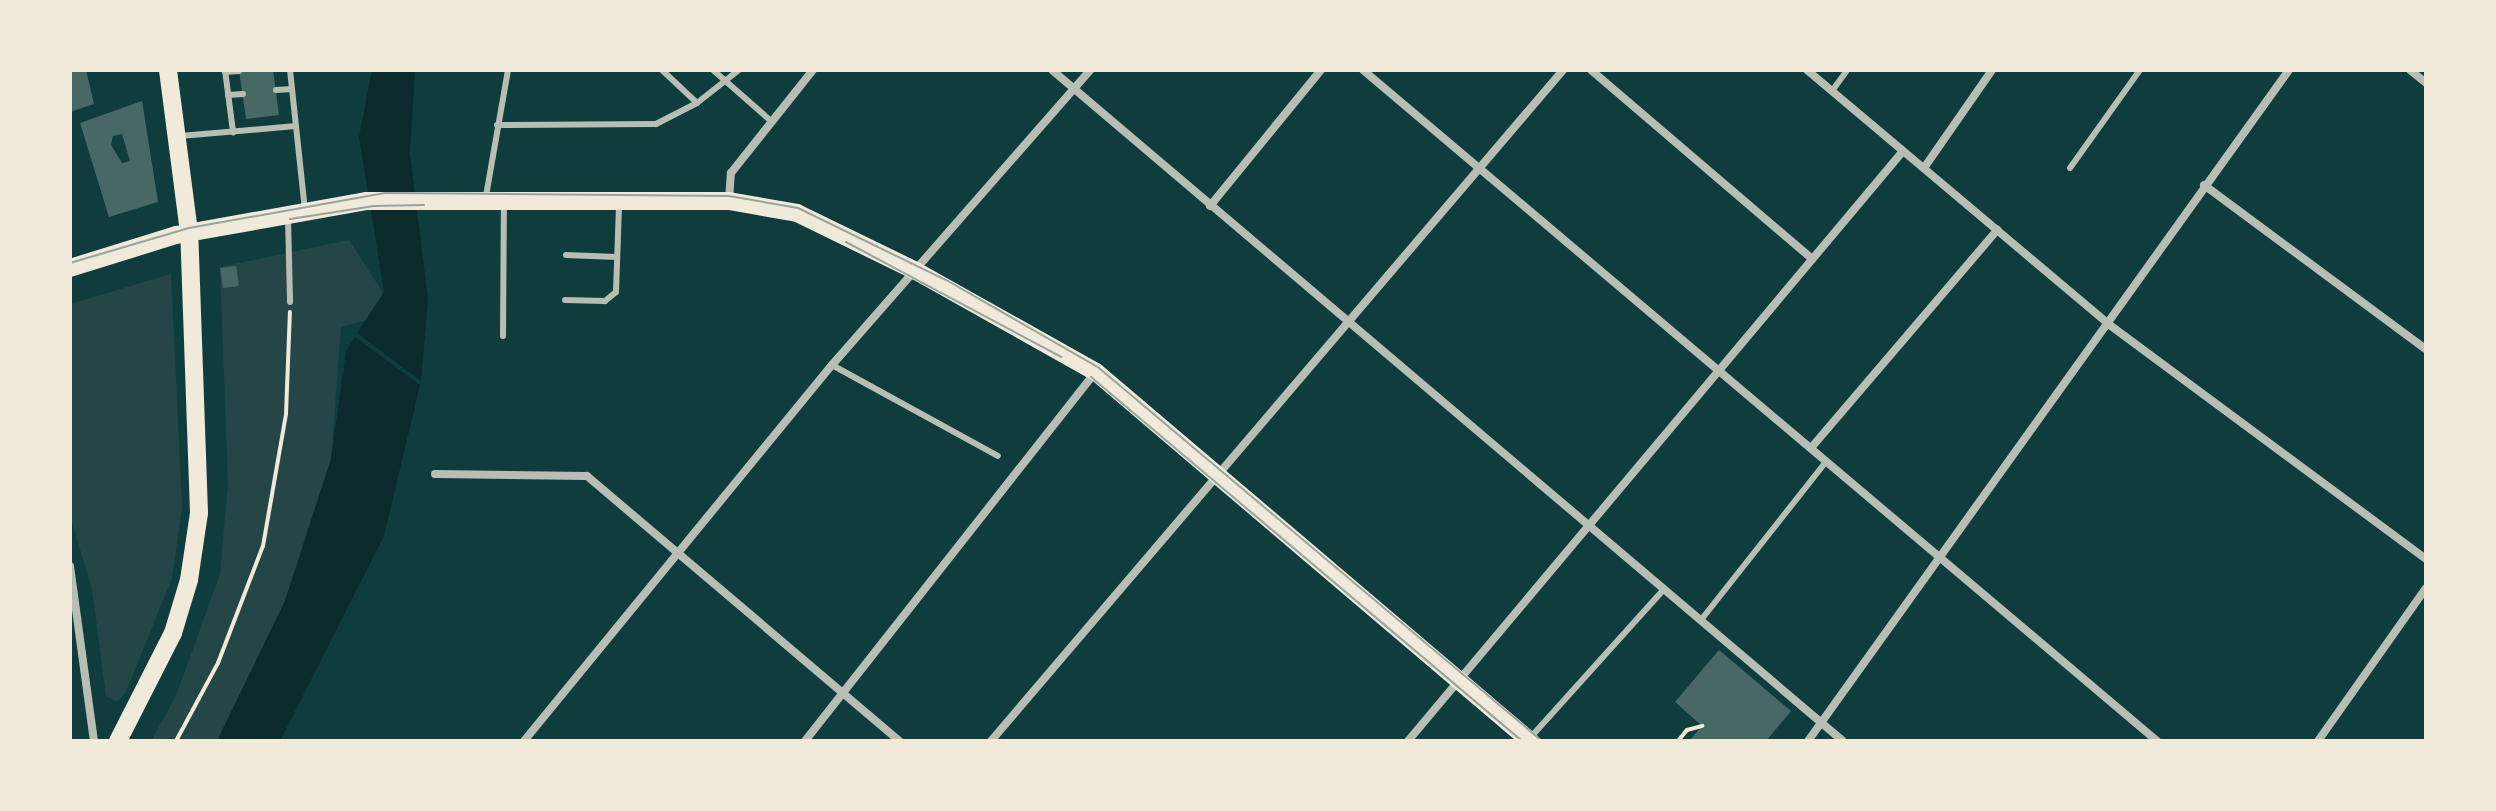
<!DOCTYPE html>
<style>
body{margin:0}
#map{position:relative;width:2496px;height:811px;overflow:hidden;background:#0f3d3e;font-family:"Source Serif 4",serif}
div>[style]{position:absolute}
.green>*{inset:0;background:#244646}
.water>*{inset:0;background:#0a2a2b}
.building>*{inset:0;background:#486865}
.path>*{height:4px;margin:-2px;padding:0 2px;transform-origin:2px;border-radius:2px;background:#f1e9da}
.service>*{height:6px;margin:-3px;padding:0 3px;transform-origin:3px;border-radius:3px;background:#b8beb3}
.minor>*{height:8px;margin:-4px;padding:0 4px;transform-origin:4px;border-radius:4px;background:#b8beb3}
.primary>*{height:18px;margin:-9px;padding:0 9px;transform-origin:9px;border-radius:9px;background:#f1e9da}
.tram>*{height:2px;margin:-1px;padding:0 1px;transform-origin:1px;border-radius:1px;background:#97a49c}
span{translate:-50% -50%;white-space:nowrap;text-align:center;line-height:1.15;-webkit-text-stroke:7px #f1e9da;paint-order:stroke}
.frame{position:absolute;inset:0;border:72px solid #f1e9da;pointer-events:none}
</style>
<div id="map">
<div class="green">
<i style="clip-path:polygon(349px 240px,389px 302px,382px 316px,341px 327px,331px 459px,285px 601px,217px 741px,151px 741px,176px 696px,220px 574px,228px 483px,220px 267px)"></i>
<i style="clip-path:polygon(171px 274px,182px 507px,172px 578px,126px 692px,117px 702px,106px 696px,92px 589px,70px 516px,70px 304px)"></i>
</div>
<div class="water">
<i style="clip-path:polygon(372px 70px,415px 70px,410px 153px,428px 300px,421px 381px,357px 333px,384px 292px,359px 137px)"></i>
<i style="clip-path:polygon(355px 337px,420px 385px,384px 536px,280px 741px,217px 741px,285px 601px,331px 459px,346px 351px)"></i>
</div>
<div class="building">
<i style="clip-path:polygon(70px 70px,86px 70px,94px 104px,70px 112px)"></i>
<i style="clip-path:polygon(239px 70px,273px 70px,279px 115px,246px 119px)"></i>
<i style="clip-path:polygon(evenodd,142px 101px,158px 202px,109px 217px,80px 123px,142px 101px,122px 134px,130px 161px,122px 163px,111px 145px,113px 136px,122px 134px)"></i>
<i style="clip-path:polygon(236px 266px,239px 286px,223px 288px,220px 268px)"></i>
<i style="clip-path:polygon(1719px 650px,1791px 711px,1766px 741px,1689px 741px,1702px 726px,1675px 702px)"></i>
</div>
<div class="path">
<i style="left:176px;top:741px;width:89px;rotate:-61.7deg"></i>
<i style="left:218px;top:663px;width:125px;rotate:-69deg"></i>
<i style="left:263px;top:546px;width:134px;rotate:-80.1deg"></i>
<i style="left:286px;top:414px;width:102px;rotate:-87.8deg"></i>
<i style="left:1678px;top:741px;width:14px;rotate:-51deg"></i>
<i style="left:1687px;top:730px;width:16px;rotate:-15deg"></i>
</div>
<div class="service">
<i style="left:225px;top:70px;width:63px;rotate:82.6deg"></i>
<i style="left:290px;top:70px;width:142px;rotate:83.9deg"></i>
<i style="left:662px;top:70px;width:48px;rotate:43.3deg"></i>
<i style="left:697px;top:103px;width:53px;rotate:-38.2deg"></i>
<i style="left:713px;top:70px;width:76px;rotate:41.3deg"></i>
<i style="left:225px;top:72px;width:14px;rotate:-4deg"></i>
<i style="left:276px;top:90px;width:16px;rotate:-4deg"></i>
<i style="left:1832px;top:91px;width:26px;rotate:-54deg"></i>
<i style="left:228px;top:95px;width:15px;rotate:-4deg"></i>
<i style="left:497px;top:125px;width:159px;rotate:-0.4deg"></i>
<i style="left:656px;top:124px;width:46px;rotate:-27.1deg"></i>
<i style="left:180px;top:136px;width:116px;rotate:-4.9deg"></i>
<i style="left:2070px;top:168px;width:120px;rotate:-54.5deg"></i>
<i style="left:486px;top:196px;width:128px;rotate:-80.1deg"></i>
<i style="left:288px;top:218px;width:84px;rotate:88.6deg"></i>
<i style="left:566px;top:255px;width:51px;rotate:2.2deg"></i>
<i style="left:565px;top:300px;width:40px;rotate:1.4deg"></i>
<i style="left:605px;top:301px;width:14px;rotate:-39deg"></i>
<i style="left:616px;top:292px;width:88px;rotate:-88deg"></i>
<i style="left:503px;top:336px;width:132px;rotate:-89.6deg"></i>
<i style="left:832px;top:365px;width:189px;rotate:28.7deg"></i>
<i style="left:1701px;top:620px;width:201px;rotate:-51.7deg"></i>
<i style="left:1530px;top:738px;width:200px;rotate:-48deg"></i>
</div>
<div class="minor">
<i style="left:1052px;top:70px;width:1037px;rotate:40.31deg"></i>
<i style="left:1363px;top:70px;width:1040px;rotate:40.2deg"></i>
<i style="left:1591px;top:70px;width:291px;rotate:40.5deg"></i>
<i style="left:1807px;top:70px;width:392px;rotate:40.1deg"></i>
<i style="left:2107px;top:323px;width:397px;rotate:36.5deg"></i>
<i style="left:2410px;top:70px;width:21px;rotate:39deg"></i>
<i style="left:1924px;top:168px;width:119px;rotate:-55.2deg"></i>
<i style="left:2204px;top:185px;width:276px;rotate:36.5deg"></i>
<i style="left:729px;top:200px;width:27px;rotate:-86deg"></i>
<i style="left:731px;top:173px;width:132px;rotate:-51.5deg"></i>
<i style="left:1210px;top:206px;width:176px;rotate:-50.8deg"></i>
<i style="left:1811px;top:448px;width:287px;rotate:-49.5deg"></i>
<i style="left:435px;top:474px;width:152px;rotate:0.8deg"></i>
<i style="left:587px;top:476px;width:410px;rotate:40.3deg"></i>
<i style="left:70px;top:566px;width:177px;rotate:82.2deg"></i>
<i style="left:524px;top:741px;width:486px;rotate:-50.7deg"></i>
<i style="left:832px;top:365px;width:392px;rotate:-48.8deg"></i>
<i style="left:805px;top:741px;width:469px;rotate:-51.8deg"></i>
<i style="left:991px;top:741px;width:882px;rotate:-49.55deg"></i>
<i style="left:1408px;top:741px;width:770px;rotate:-50deg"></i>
<i style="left:1808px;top:741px;width:826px;rotate:-54.37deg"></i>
<i style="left:2318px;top:741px;width:187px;rotate:-54.8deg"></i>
</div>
<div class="primary">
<i style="left:70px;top:268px;width:111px;rotate:-17.3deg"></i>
<i style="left:176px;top:235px;width:194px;rotate:-10.1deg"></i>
<i style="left:367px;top:201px;width:362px"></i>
<i style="left:729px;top:201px;width:69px;rotate:10deg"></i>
<i style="left:797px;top:213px;width:132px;rotate:26deg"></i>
<i style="left:916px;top:271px;width:206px;rotate:29.3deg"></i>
<i style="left:1096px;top:372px;width:570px;rotate:40.37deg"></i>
<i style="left:118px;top:741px;width:121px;rotate:-63deg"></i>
<i style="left:173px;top:633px;width:55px;rotate:-73.2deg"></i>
<i style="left:189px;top:580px;width:68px;rotate:-81.5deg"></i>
<i style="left:199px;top:513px;width:281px;rotate:-92deg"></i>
<i style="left:189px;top:232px;width:163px;rotate:-97.4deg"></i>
</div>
<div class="tram">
<i style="left:290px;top:219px;width:85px;rotate:-8.8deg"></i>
<i style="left:374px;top:206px;width:50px;rotate:-1.1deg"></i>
<i style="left:846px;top:242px;width:244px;rotate:28.1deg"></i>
<i style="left:70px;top:263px;width:124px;rotate:-16.4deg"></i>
<i style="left:189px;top:228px;width:199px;rotate:-10.1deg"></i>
<i style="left:385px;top:193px;width:344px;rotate:0.5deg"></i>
<i style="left:729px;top:196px;width:70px;rotate:9.9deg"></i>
<i style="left:798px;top:208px;width:167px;rotate:26deg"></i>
<i style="left:948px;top:281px;width:174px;rotate:29.9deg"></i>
<i style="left:1099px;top:368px;width:579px;rotate:40.1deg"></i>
<i style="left:1091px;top:377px;width:564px;rotate:40.18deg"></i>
</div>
<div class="frame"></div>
</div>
